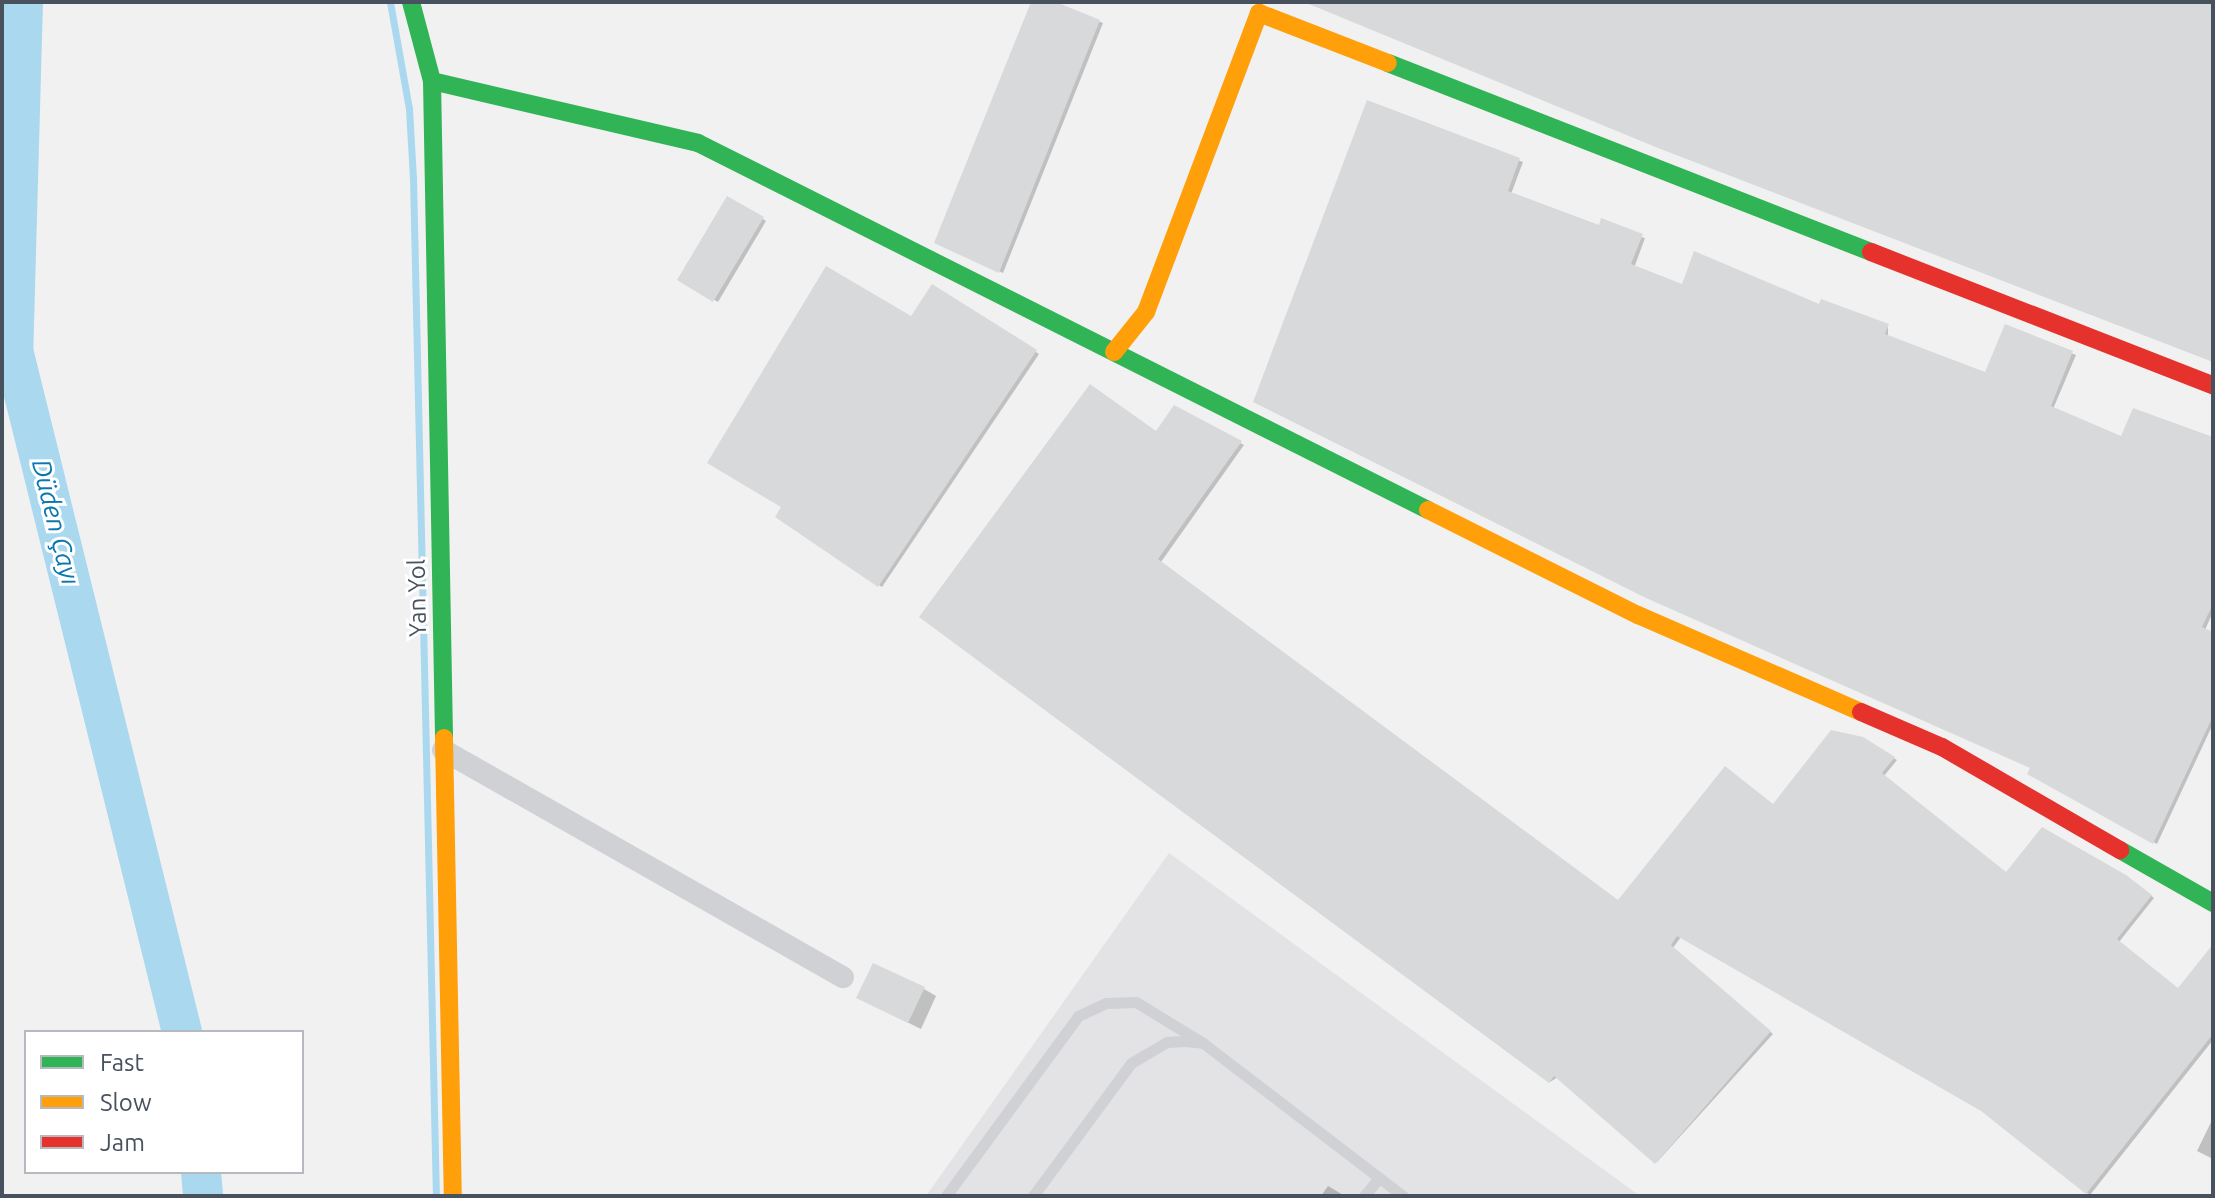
<!DOCTYPE html>
<meta charset="utf-8">
<style>
body{margin:0}
#map{position:relative;width:2215px;height:1198px;overflow:hidden;background:#f1f1f1;font-family:Ubuntu,sans-serif}
div>[style]{position:absolute}
.airport>*{inset:0;background:#e3e3e6}
.shadow>*{inset:0;background:#0003}
.stream>*{height:7px;margin:-3.5px;padding:0 3.5px;transform-origin:3.5px;border-radius:3.5px;background:#aad8ee}
.river>*{height:40px;margin:-20px;padding:0 20px;transform-origin:20px;border-radius:20px;background:#aad8ee}
.building>*{inset:0;background:#d8d9db}
.lane>*{height:11px;margin:-5.5px;padding:0 5.5px;transform-origin:5.5px;border-radius:5.5px;background:#cfd1d4}
.street>*{height:22px;margin:-11px;padding:0 11px;transform-origin:11px;border-radius:11px;background:#cfd1d4}
.fast>*{height:18px;margin:-9px;padding:0 9px;transform-origin:9px;border-radius:9px;background:#30b455}
.slow>*{height:18px;margin:-9px;padding:0 9px;transform-origin:9px;border-radius:9px;background:#ff9f0a}
.jam>*{height:18px;margin:-9px;padding:0 9px;transform-origin:9px;border-radius:9px;background:#e5322d}
span{translate:-50% -50%;white-space:nowrap;text-align:center;line-height:1.15;-webkit-text-stroke:6px #fff;paint-order:stroke}
.street-label{font-size:24px;color:#48515e}
.water-label{font-size:26px;color:#0b78ad;font-style:italic}
.frame{position:absolute;inset:0;border:4px solid #48515e;pointer-events:none}
.legend{position:absolute;left:24px;top:1030px;width:280px;height:144px;box-sizing:border-box;background:#fff;border:2px solid #b6b9bf;margin:0;padding:10px 14px;list-style:none;font-size:24px;color:#48515e}
.legend li{display:flex;align-items:center;gap:16px;height:40px}
.legend b{width:40px;border:2px solid #b6b9bf}
</style>
<div id="map">
<div class="airport">
<i style="clip-path:polygon(1169px 853px,1640px 1196px,926px 1196px)"></i>
</div>
<div class="shadow">
<i style="clip-path:polygon(1033px 2px,1051px 2px,1103px 23px,1003px 273px,937px 242px)"></i>
<i style="clip-path:polygon(1369px 102px,1523px 162px,1511px 194px,1600px 228px,1645px 238px,1634px 268px,1683px 286px,1820px 307px,1888px 326px,1888px 337px,1986px 375px,2006px 327px,2076px 355px,2053px 409px,2122px 438px,2213px 441px,2213px 612px,2205px 630px,2213px 634px,2213px 724px,2157px 844px,2030px 773px,2032px 768px)"></i>
<i style="clip-path:polygon(728px 198px,766px 221px,718px 302px,680px 280px)"></i>
<i style="clip-path:polygon(933px 287px,1039px 354px,882px 587px,778px 517px)"></i>
<i style="clip-path:polygon(1175px 408px,1244px 445px,1161px 562px,1619px 902px,1774px 806px,1862px 739px,1897px 760px,1884px 776px,2007px 874px,2130px 879px,2154px 898px,2119px 942px,2179px 990px,2213px 947px,2213px 1040px,2090px 1195px,1982px 1110px,1681px 937px,1673px 948px,1773px 1034px,1657px 1162px,1558px 1077px,1550px 1082px,922px 617px,1156px 434px)"></i>
<i style="clip-path:polygon(924px 989px,936px 996px,921px 1029px,872px 1005px)"></i>
<i style="clip-path:polygon(2213px 1118px,2213px 1159px,2197px 1151px)"></i>
<i style="clip-path:polygon(1328px 1186px,1345px 1196px,1321px 1196px)"></i>
</div>
<div class="stream">
<i style="left:390px;top:2px;width:109px;rotate:79.9deg"></i>
<i style="left:409px;top:109px;width:69px;rotate:86.7deg"></i>
<i style="left:413px;top:178px;width:1018px;rotate:88.71deg"></i>
</div>
<div class="river">
<i style="left:23px;top:2px;width:348px;rotate:91.6deg"></i>
<i style="left:13px;top:350px;width:703px;rotate:76.08deg"></i>
<i style="left:201px;top:1172px;width:24px;rotate:85deg"></i>
</div>
<div class="building">
<i style="clip-path:polygon(1031px 2px,1056px 2px,1100px 20px,999px 273px,934px 243px)"></i>
<i style="clip-path:polygon(1304px 2px,2213px 2px,2213px 362px,1658px 148px)"></i>
<i style="clip-path:polygon(1367px 100px,1520px 158px,1508px 191px,1599px 225px,1601px 218px,1643px 234px,1631px 264px,1682px 284px,1694px 251px,1819px 304px,1821px 299px,1889px 324px,1885px 334px,1985px 372px,2005px 324px,2073px 351px,2051px 406px,2121px 436px,2133px 408px,2213px 437px,2213px 604px,2202px 627px,2213px 632px,2213px 716px,2153px 844px,2027px 774px,2030px 768px,1646px 598px,1253px 402px)"></i>
<i style="clip-path:polygon(727px 196px,764px 217px,713px 302px,677px 280px)"></i>
<i style="clip-path:polygon(826px 266px,911px 316px,932px 284px,1037px 350px,878px 587px,775px 517px,781px 507px,707px 463px)"></i>
<i style="clip-path:polygon(1090px 384px,1156px 431px,1174px 405px,1242px 441px,1158px 559px,1618px 900px,1725px 766px,1773px 804px,1831px 730px,1863px 737px,1895px 757px,1882px 773px,2006px 872px,2042px 827px,2126px 875px,2152px 895px,2117px 939px,2178px 988px,2213px 944px,2213px 1034px,2086px 1194px,1981px 1111px,1677px 936px,1671px 945px,1771px 1031px,1655px 1164px,1554px 1076px,1549px 1083px,919px 617px)"></i>
<i style="clip-path:polygon(873px 963px,925px 987px,908px 1023px,856px 998px)"></i>
</div>
<div class="lane">
<i style="left:946px;top:1196px;width:223px;rotate:-53.7deg"></i>
<i style="left:1078px;top:1016px;width:31px;rotate:-25deg"></i>
<i style="left:1106px;top:1003px;width:30px;rotate:-2deg"></i>
<i style="left:1136px;top:1002px;width:79px;rotate:31.5deg"></i>
<i style="left:1033px;top:1196px;width:165px;rotate:-53.6deg"></i>
<i style="left:1131px;top:1063px;width:42px;rotate:-30.3deg"></i>
<i style="left:1167px;top:1042px;width:18px;rotate:-3deg"></i>
<i style="left:1185px;top:1041px;width:18px;rotate:6deg"></i>
<i style="left:1203px;top:1043px;width:252px;rotate:37.4deg"></i>
<i style="left:1364px;top:1196px;width:23px;rotate:-50deg"></i>
</div>
<div class="street">
<i style="left:443px;top:750px;width:460px;rotate:29.6deg"></i>
</div>
<div class="fast">
<i style="left:411px;top:2px;width:82px;rotate:75.1deg"></i>
<i style="left:432px;top:81px;width:657px;rotate:88.95deg"></i>
<i style="left:1388px;top:63px;width:519px;rotate:21.37deg"></i>
<i style="left:432px;top:81px;width:273px;rotate:13.1deg"></i>
<i style="left:698px;top:143px;width:817px;rotate:26.69deg"></i>
<i style="left:2120px;top:850px;width:107px;rotate:29.7deg"></i>
</div>
<div class="slow">
<i style="left:1114px;top:352px;width:51px;rotate:-51.3deg"></i>
<i style="left:1146px;top:312px;width:320px;rotate:-69.3deg"></i>
<i style="left:1259px;top:13px;width:138px;rotate:21.2deg"></i>
<i style="left:1428px;top:510px;width:235px;rotate:26.6deg"></i>
<i style="left:1638px;top:615px;width:243px;rotate:23.5deg"></i>
<i style="left:444px;top:738px;width:458px;rotate:88.9deg"></i>
</div>
<div class="jam">
<i style="left:1871px;top:252px;width:367px;rotate:21.3deg"></i>
<i style="left:1861px;top:712px;width:88px;rotate:23.4deg"></i>
<i style="left:1942px;top:747px;width:206px;rotate:30.1deg"></i>
</div>
<div class="street-label">
<span style="left:417px;top:598px;rotate:-91deg">Yan Yol</span>
</div>
<div class="water-label">
<span style="left:56px;top:522px;rotate:76deg">Düden Çayı</span>
</div>
<div class="frame"></div>
<ul class="legend">
<li><b style="height:10px;background:#30b455"></b>Fast</li>
<li><b style="height:10px;background:#ff9f0a"></b>Slow</li>
<li><b style="height:10px;background:#e5322d"></b>Jam</li>
</ul>
</div>
